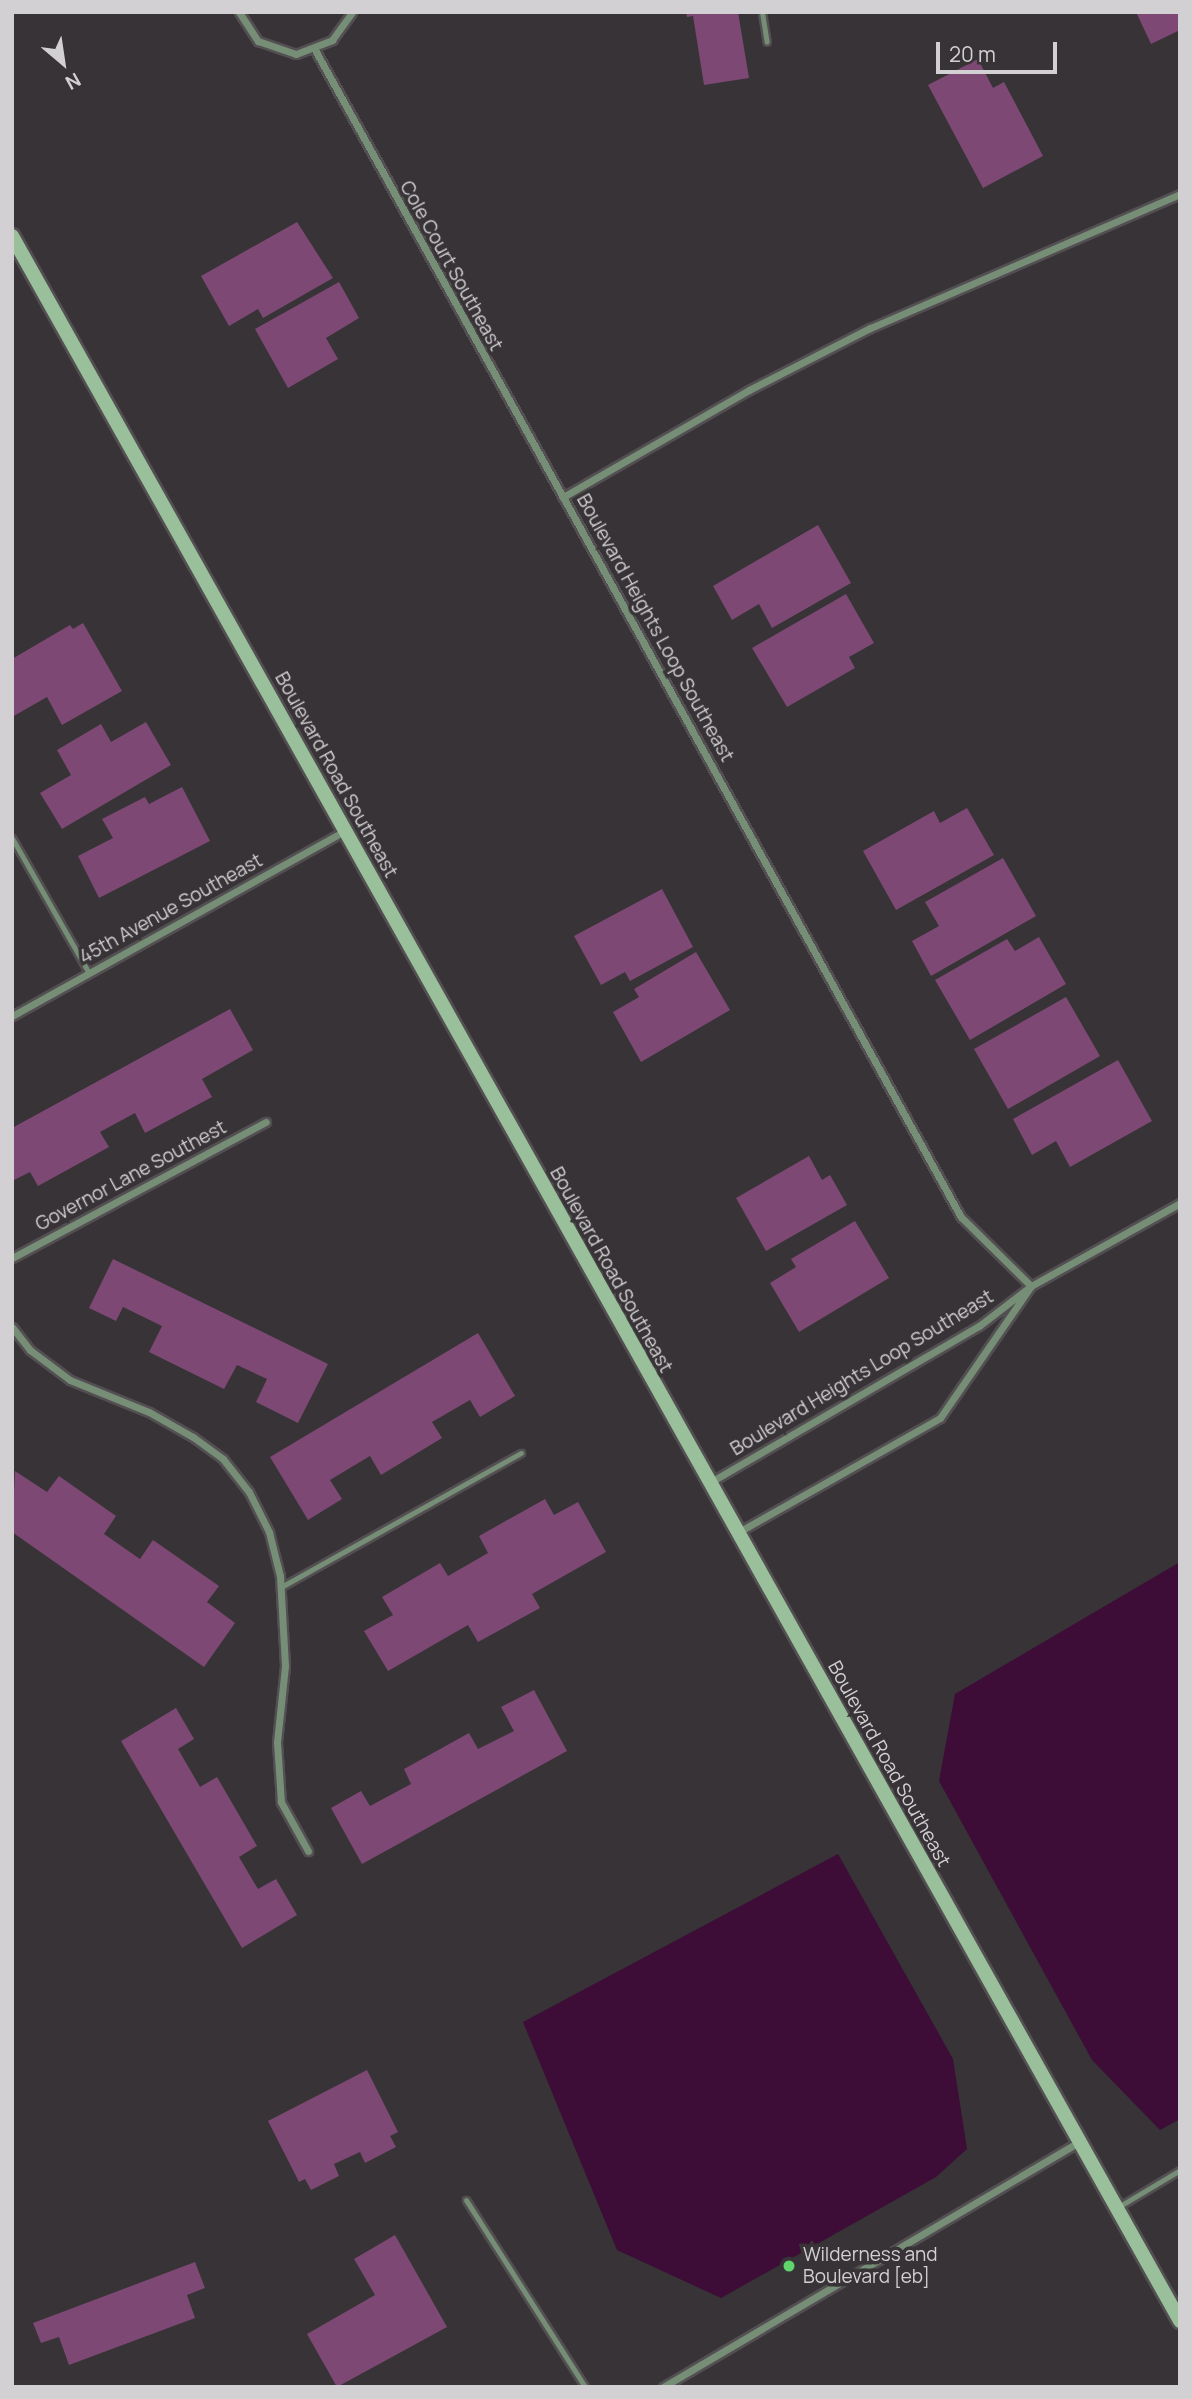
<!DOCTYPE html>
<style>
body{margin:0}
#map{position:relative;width:1192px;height:2399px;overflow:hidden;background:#373336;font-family:Manrope,sans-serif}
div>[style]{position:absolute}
.water>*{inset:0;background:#3d0c37}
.building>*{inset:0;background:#7d4974}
.roads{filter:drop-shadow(2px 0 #534f52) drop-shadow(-2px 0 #534f52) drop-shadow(0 2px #534f52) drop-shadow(0 -2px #534f52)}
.lane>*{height:5px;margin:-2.5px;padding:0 2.5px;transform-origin:2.5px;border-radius:2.5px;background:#768d76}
.street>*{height:7px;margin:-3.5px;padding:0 3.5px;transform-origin:3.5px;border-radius:3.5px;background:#768d76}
.secondary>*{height:14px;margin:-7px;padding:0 7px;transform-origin:7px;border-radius:7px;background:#9abf9b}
.dots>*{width:19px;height:19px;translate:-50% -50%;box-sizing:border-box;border:4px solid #373336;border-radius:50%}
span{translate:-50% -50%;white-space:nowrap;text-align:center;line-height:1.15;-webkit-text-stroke:7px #373336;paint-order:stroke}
.street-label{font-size:19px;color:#d3d0d3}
.poi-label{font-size:19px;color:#d3d0d3}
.left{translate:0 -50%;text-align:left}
.frame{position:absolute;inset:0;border:14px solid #d3d0d3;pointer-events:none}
.north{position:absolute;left:28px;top:28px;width:70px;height:70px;-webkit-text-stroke:5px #373336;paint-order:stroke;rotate:151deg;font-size:19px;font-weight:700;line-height:28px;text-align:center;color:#d3d0d3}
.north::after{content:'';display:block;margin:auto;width:24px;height:32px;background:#d3d0d3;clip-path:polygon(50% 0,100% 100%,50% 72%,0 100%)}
.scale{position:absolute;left:936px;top:42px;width:121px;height:32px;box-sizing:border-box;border:4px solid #d3d0d3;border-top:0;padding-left:9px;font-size:21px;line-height:24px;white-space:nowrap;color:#d3d0d3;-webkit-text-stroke:5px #373336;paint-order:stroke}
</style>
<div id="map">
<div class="water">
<i style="clip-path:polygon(1180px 1562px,1180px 2119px,1160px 2130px,1092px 2060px,939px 1781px,955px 1694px)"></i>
<i style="clip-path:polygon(838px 1854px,953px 2059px,967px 2149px,936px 2177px,721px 2298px,617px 2250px,523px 2022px)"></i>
</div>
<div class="building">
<i style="clip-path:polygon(686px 12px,738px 12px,749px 78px,704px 85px,693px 16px,687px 17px)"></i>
<i style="clip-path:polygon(1136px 12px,1180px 12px,1180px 30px,1151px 44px)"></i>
<i style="clip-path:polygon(978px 59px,993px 88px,1004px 82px,1043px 156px,983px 188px,928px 85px)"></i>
<i style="clip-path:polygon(297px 222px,333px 278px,263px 318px,258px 309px,229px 326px,201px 276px)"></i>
<i style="clip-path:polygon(339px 282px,359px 318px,326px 338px,338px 359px,288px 388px,255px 329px)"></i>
<i style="clip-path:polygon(818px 525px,851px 583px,772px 628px,759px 604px,732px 620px,713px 586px)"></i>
<i style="clip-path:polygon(846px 594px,874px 643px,849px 657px,855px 668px,787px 707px,752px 648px)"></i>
<i style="clip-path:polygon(83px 623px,122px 691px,62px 725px,47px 697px,12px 717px,12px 659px,70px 625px,73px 629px)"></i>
<i style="clip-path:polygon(146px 722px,171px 765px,62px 829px,40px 793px,71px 775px,57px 750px,101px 724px,111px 742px)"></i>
<i style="clip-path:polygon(182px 787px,210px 841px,99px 898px,78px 856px,113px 838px,102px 819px,145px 797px,149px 804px)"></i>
<i style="clip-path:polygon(967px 808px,994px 855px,896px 910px,863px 851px,934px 811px,940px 823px)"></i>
<i style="clip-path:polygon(1003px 858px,1036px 916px,931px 976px,912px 941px,939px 926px,925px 902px)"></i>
<i style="clip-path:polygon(662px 889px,693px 947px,630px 981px,625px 972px,601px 985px,574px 936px)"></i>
<i style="clip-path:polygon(1039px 937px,1066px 984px,970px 1040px,935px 980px,1007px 939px,1015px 951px)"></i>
<i style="clip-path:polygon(696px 952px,730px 1010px,641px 1062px,613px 1012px,639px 997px,634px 989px)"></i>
<i style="clip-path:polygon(1066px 997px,1100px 1056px,1008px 1109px,974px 1049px)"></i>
<i style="clip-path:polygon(230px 1009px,253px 1050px,202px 1079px,212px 1097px,145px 1133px,135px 1113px,100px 1132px,109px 1147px,38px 1186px,30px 1172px,12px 1181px,12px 1128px)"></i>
<i style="clip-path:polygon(1118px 1060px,1152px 1121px,1070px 1167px,1056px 1141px,1032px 1155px,1013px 1119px)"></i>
<i style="clip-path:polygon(809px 1156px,822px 1180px,830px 1175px,847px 1205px,766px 1251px,736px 1198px)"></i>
<i style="clip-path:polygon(855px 1221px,889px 1278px,799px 1332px,770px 1283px,796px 1267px,791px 1259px)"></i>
<i style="clip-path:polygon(113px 1259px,328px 1364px,298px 1423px,256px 1402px,267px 1379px,237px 1365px,224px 1389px,149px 1352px,162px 1326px,123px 1307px,116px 1321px,89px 1308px)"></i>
<i style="clip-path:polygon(478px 1333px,515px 1396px,480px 1417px,470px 1400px,432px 1422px,442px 1438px,381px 1475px,370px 1456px,330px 1480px,342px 1499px,308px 1520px,270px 1457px)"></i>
<i style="clip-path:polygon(15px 1471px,47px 1492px,59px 1476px,116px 1516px,104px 1534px,140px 1559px,153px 1540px,219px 1586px,207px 1602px,235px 1623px,204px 1667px,12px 1532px)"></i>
<i style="clip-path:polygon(545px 1499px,554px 1515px,578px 1502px,606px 1552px,532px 1594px,540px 1608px,478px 1642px,468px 1625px,388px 1671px,364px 1631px,393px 1615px,382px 1597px,440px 1563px,448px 1576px,488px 1553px,479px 1536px)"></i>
<i style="clip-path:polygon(534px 1690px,567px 1751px,362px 1864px,331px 1808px,361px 1791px,370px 1806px,411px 1784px,404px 1769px,469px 1733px,478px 1749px,514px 1731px,501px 1707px)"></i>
<i style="clip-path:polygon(176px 1708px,194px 1739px,178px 1749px,200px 1787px,217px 1777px,257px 1846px,239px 1857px,258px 1889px,276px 1879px,297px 1915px,242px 1948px,121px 1741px)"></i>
<i style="clip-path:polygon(367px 2070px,398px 2132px,390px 2136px,396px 2147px,365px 2163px,360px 2152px,334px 2164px,339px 2176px,311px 2190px,305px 2179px,299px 2182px,268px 2121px)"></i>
<i style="clip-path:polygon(395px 2235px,447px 2327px,337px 2387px,307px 2334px,375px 2295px,354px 2259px)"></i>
<i style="clip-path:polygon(195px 2262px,205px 2288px,187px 2295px,195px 2318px,69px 2365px,59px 2337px,41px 2343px,33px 2323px)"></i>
</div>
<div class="roads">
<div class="lane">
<i style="left:762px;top:12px;width:30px;rotate:81deg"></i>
<i style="left:12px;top:838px;width:155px;rotate:60.3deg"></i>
<i style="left:281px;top:1587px;width:275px;rotate:-29.2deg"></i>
<i style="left:466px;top:2200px;width:222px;rotate:57.5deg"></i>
<i style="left:1118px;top:2207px;width:72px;rotate:-30.8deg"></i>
</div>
<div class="street">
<i style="left:239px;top:12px;width:35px;rotate:57deg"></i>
<i style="left:258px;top:41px;width:40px;rotate:18.9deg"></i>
<i style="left:296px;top:54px;width:39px;rotate:-21deg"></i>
<i style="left:332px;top:40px;width:34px;rotate:-54deg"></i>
<i style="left:315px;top:50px;width:511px;rotate:60.98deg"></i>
<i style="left:1180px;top:194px;width:338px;rotate:156.6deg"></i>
<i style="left:870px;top:328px;width:136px;rotate:152.9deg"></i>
<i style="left:749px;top:390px;width:215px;rotate:150.1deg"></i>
<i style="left:563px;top:497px;width:823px;rotate:61.07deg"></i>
<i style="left:961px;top:1217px;width:98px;rotate:44.6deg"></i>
<i style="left:1031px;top:1286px;width:171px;rotate:-29.1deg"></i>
<i style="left:12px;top:1016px;width:381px;rotate:-29.1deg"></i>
<i style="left:12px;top:1258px;width:288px;rotate:-28.2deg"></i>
<i style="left:12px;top:1327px;width:29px;rotate:52deg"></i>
<i style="left:30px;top:1350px;width:50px;rotate:36.9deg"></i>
<i style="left:70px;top:1380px;width:85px;rotate:22.1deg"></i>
<i style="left:149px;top:1412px;width:51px;rotate:29.6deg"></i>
<i style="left:193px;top:1437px;width:37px;rotate:36deg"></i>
<i style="left:223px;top:1459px;width:42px;rotate:51.8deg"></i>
<i style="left:249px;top:1492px;width:45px;rotate:63.4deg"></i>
<i style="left:269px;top:1532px;width:45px;rotate:76deg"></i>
<i style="left:280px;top:1576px;width:90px;rotate:86.8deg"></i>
<i style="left:285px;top:1666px;width:76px;rotate:96deg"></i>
<i style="left:277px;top:1742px;width:60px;rotate:86.2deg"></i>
<i style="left:281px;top:1802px;width:56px;rotate:61.1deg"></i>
<i style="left:709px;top:1483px;width:312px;rotate:-30.2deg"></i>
<i style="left:979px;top:1326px;width:66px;rotate:-37.6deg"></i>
<i style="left:1031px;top:1286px;width:160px;rotate:124.6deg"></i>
<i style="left:940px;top:1418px;width:233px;rotate:150.5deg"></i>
<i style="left:663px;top:2387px;width:481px;rotate:-30.5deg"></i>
</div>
<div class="secondary">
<i style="left:12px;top:236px;width:2390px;rotate:60.74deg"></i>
</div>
</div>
<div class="dots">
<i style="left:789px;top:2266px;background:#5fd56b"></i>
</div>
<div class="street-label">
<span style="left:451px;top:266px;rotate:61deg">Cole Court Southeast</span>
<span style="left:655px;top:628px;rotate:61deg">Boulevard Heights Loop Southeast</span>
<span style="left:336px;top:775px;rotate:61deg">Boulevard Road Southeast</span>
<span style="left:171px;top:909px;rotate:-29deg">45th Avenue Southeast</span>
<span style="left:131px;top:1176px;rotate:-28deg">Governor Lane Southest</span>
<span style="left:611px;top:1270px;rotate:61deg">Boulevard Road Southeast</span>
<span style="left:862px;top:1373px;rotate:-31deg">Boulevard Heights Loop Southeast</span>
<span style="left:889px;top:1764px;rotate:61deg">Boulevard Road Southeast</span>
</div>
<div class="poi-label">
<span class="left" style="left:803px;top:2266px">Wilderness and<br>Boulevard [eb]</span>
</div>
<div class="frame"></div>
<div class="north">N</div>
<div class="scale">20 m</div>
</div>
